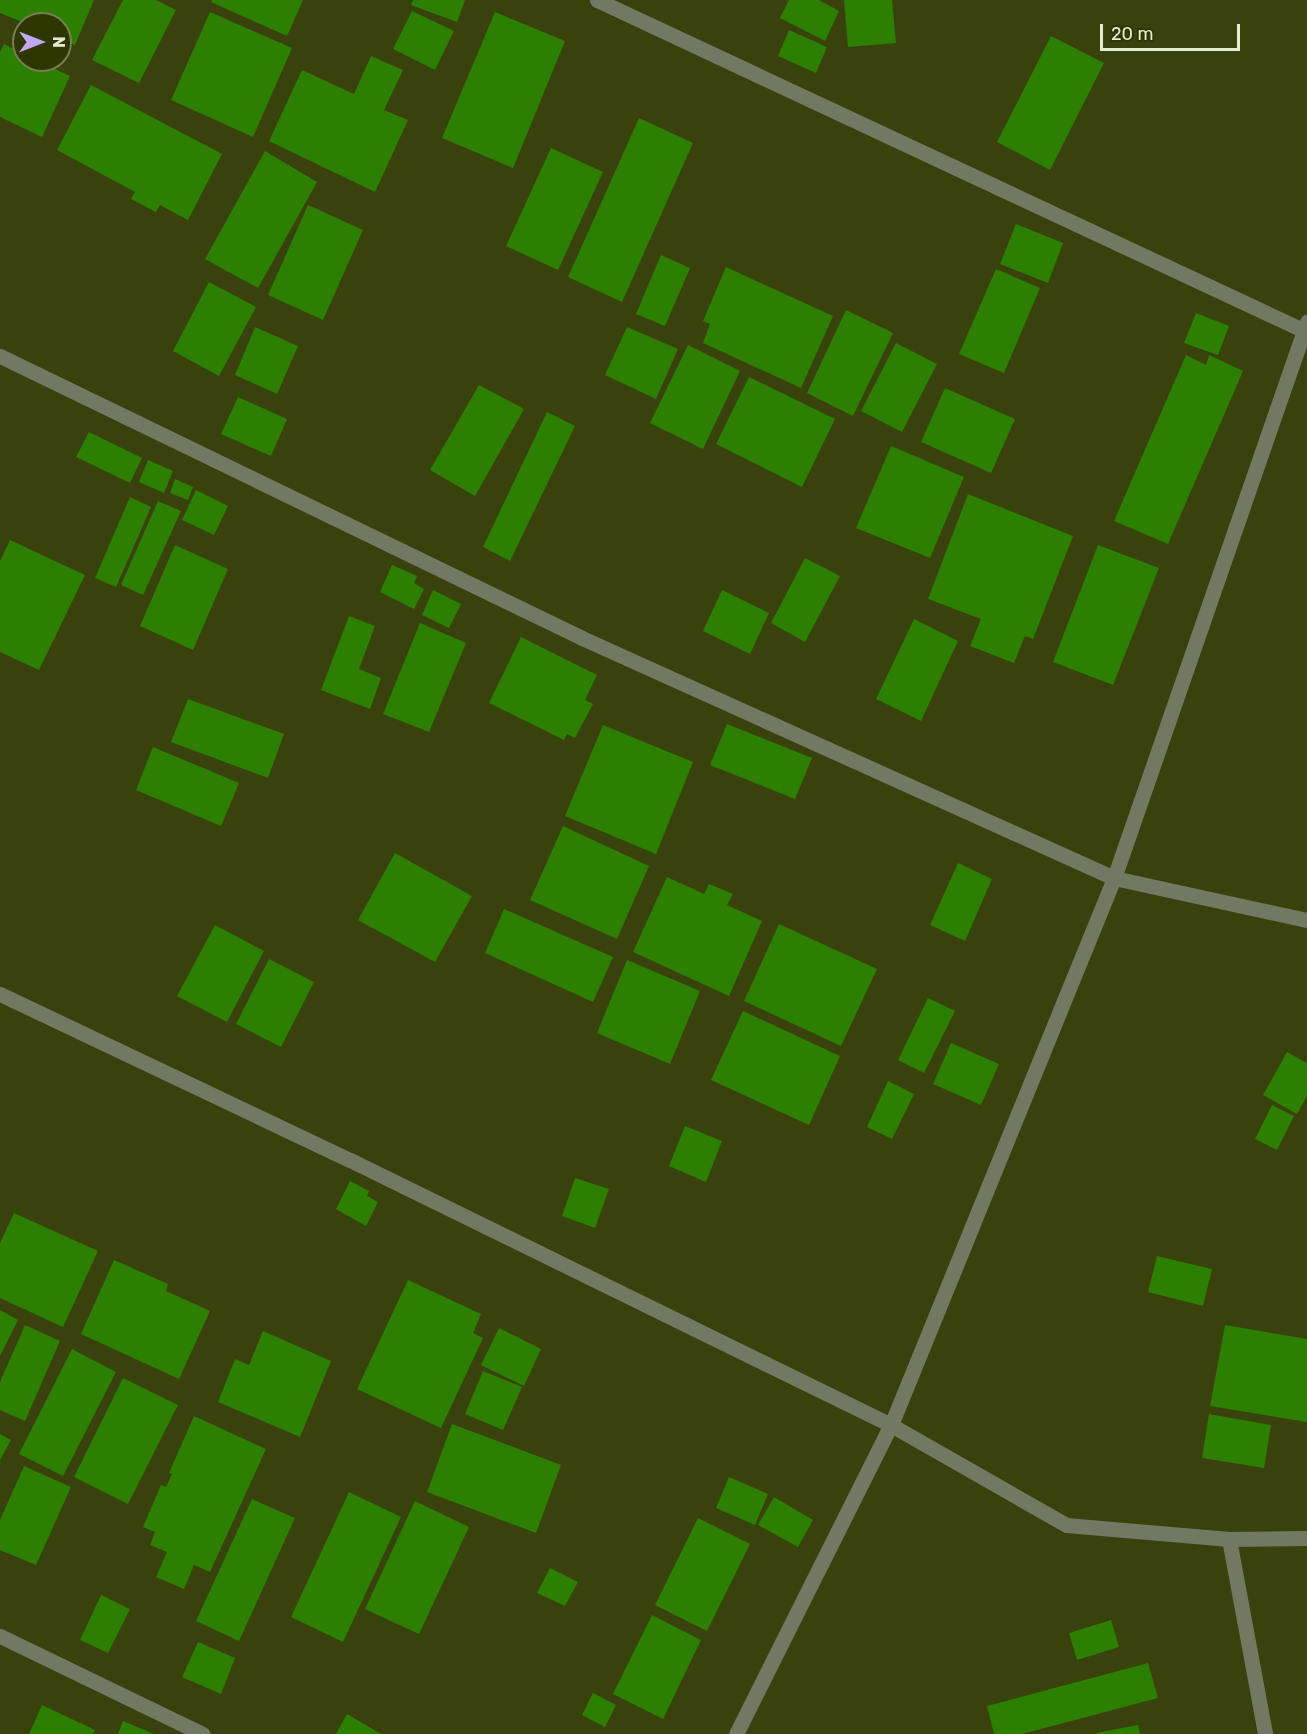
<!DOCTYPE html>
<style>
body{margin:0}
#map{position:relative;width:1307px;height:1734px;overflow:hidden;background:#39420d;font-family:Rubik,sans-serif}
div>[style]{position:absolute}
.building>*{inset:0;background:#2c7f01}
.minor>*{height:15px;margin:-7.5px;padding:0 7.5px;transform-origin:7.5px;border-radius:7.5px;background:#727862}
span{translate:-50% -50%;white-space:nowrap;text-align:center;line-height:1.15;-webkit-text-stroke:4.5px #2e3700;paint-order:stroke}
.north{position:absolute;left:12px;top:12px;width:60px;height:60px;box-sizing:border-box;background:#2e3700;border:2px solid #777f53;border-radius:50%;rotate:90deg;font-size:16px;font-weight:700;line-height:24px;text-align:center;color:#e4ecd0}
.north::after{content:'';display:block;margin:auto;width:21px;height:27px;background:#c1a8f3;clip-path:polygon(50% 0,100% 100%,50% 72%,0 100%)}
.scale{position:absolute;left:1100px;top:24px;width:140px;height:27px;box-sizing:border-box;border:3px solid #e4ecd0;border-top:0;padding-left:8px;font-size:18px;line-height:21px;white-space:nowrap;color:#e4ecd0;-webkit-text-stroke:4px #2e3700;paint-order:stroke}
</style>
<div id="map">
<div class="building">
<i style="clip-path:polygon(0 0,94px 0,75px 45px,60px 38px,60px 24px,27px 24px,0 13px)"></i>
<i style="clip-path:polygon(123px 0,156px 0,176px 10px,139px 83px,92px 60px)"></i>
<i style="clip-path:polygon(212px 0,303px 0,287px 36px,211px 2px)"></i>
<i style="clip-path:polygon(413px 0,465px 0,457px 22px,411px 5px)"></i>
<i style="clip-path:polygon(789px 0,819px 0,839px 11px,825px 41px,780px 18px)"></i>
<i style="clip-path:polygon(844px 0,892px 0,896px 43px,848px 47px)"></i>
<i style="clip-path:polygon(412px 11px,454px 31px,435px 70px,393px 49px)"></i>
<i style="clip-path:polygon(210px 12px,292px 48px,253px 137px,171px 100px)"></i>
<i style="clip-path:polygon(495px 12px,565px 41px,513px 168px,442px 138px)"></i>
<i style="clip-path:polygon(789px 30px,827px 47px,816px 73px,778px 56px)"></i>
<i style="clip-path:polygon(1051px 36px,1104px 63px,1050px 170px,997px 142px)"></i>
<i style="clip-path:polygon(4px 44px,24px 54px,24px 60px,36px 60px,70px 76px,42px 137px,0 117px,0 52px)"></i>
<i style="clip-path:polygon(371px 56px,403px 70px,384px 110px,408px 120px,375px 192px,269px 141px,302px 70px,354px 94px)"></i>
<i style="clip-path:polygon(91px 85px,222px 154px,188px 220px,160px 205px,156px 212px,131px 199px,135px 192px,57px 150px)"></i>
<i style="clip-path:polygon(639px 118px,693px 143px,622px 302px,568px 277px)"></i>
<i style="clip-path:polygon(551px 148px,603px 172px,558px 270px,506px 246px)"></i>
<i style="clip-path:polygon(265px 151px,317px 182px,258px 288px,205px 259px)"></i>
<i style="clip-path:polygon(308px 205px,363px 230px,323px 320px,268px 295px)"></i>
<i style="clip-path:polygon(1016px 224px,1063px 243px,1048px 283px,1000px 264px)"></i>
<i style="clip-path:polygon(661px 255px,690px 268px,665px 326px,636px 314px)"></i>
<i style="clip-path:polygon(726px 267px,833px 316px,801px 388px,703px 343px,710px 324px,703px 321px)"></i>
<i style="clip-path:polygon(996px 269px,1040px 288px,1004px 373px,959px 354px)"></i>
<i style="clip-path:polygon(209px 282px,256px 307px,219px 376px,173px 351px)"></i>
<i style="clip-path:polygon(846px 310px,893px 333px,853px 416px,807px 393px)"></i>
<i style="clip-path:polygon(1196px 313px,1229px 326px,1218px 355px,1184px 343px)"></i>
<i style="clip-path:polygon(255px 327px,298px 346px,277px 394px,235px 375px)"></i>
<i style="clip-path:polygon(627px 327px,678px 349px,656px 399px,605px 375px)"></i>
<i style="clip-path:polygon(896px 343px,937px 364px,902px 432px,861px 411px)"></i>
<i style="clip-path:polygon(688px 345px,740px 371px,703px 449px,650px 423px)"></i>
<i style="clip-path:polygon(1186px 355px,1206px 365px,1209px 355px,1243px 371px,1168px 544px,1114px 521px)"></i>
<i style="clip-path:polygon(749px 377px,835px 419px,802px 487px,716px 444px)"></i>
<i style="clip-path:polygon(479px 385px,524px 409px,475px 496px,430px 470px)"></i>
<i style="clip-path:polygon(945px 388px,1015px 419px,991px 473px,921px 442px)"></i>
<i style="clip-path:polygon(238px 397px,287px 419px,271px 456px,221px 434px)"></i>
<i style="clip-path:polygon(547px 412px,575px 426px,510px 561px,483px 547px)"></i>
<i style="clip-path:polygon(89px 432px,142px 458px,130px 483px,76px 457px)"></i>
<i style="clip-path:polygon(891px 446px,964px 477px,930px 558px,856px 528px)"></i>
<i style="clip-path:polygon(148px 460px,173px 471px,164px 493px,139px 482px)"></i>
<i style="clip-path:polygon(175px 479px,193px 487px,188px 500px,170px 493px)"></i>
<i style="clip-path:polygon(196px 490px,228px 506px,214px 535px,182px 520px)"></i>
<i style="clip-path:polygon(968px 494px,1073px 536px,1033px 639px,1025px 636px,1014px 663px,970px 646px,981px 619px,928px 599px)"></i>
<i style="clip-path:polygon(130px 497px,151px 507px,116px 587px,95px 578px)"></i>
<i style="clip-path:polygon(158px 501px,181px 511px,143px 595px,121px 585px)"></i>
<i style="clip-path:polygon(10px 540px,85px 575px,39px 670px,0 652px,0 561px)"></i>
<i style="clip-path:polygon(175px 545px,228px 569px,193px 650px,140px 626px)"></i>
<i style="clip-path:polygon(1098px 545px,1159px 568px,1113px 685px,1053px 662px)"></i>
<i style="clip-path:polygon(805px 558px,840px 576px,805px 642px,771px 623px)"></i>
<i style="clip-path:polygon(392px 565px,417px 576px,414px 583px,424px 589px,414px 609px,380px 592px)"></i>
<i style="clip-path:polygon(433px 590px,461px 604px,449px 628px,422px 615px)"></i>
<i style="clip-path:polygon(722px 590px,769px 613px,750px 654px,703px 631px)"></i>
<i style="clip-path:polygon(349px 616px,375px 626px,359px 669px,381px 678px,370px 709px,321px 690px)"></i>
<i style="clip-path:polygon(914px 619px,958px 641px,921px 721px,876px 699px)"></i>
<i style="clip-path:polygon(420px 623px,466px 643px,429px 732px,383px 714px)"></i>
<i style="clip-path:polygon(521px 637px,597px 675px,585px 700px,593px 704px,575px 738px,567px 734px,564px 740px,489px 703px)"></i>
<i style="clip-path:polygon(188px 699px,284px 734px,268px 778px,171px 742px)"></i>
<i style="clip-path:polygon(727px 724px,812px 758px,795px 799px,710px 765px)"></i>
<i style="clip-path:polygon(603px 725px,693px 762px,656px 854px,565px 816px)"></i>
<i style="clip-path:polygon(153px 747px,239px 783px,221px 826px,136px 790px)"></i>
<i style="clip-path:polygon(563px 826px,649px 866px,617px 939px,530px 900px)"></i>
<i style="clip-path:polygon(395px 853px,472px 896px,435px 962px,358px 920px)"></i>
<i style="clip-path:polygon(958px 863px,992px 879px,965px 941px,930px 925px)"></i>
<i style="clip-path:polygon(667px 877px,704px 894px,709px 884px,733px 894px,727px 905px,762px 921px,729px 996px,633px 952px)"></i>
<i style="clip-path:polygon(504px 909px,613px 957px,593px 1002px,485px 953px)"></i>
<i style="clip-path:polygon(779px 924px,877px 969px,841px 1046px,744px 1001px)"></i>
<i style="clip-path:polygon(215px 925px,264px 951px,227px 1022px,177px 996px)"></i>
<i style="clip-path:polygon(269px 959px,314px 982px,281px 1047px,236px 1024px)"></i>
<i style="clip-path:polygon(627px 960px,700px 991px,670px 1064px,597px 1033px)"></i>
<i style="clip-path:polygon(928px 998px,955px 1011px,924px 1073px,898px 1060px)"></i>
<i style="clip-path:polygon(743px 1011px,840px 1056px,809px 1125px,711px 1080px)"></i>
<i style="clip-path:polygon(951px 1043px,999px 1064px,981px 1105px,933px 1084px)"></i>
<i style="clip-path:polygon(1287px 1052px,1307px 1063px,1307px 1096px,1297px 1114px,1263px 1095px)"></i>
<i style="clip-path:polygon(888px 1081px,914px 1094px,892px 1139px,867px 1127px)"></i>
<i style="clip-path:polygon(1272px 1105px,1294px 1116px,1277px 1150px,1255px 1139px)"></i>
<i style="clip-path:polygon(685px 1126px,722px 1141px,706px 1182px,669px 1166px)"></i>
<i style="clip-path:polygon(575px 1178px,609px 1189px,595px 1228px,562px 1216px)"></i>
<i style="clip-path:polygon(350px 1181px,369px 1191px,367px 1196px,378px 1202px,366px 1226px,336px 1209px)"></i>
<i style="clip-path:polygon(14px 1213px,98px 1251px,63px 1327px,0 1298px,0 1243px)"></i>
<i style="clip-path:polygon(1157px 1256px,1212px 1269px,1203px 1306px,1148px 1292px)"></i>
<i style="clip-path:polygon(114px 1260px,168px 1284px,166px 1291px,210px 1311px,179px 1379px,81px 1334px)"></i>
<i style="clip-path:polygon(408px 1280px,481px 1314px,473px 1333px,483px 1338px,441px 1428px,357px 1389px)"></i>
<i style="clip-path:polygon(0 1310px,18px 1320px,0 1356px)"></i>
<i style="clip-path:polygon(25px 1325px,60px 1341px,25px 1421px,0 1410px,0 1382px)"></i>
<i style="clip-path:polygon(1225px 1325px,1307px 1339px,1307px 1422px,1210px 1406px)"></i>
<i style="clip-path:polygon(499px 1328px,541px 1349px,524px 1386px,481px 1365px)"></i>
<i style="clip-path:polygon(263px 1331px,331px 1361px,300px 1437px,218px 1402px,235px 1359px,249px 1365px)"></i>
<i style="clip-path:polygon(72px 1349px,116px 1372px,63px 1476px,19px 1454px)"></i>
<i style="clip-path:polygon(483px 1371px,522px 1387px,503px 1430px,465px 1414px)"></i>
<i style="clip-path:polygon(123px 1378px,178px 1405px,128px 1504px,74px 1477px)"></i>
<i style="clip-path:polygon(1209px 1414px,1271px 1425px,1264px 1468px,1202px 1458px)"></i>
<i style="clip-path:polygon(194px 1416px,266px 1449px,210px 1572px,194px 1565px,184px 1589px,156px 1577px,167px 1552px,150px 1545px,155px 1532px,143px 1527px,161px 1485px,166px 1487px,172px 1474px,169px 1473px)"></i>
<i style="clip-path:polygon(452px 1424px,561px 1465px,536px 1533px,427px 1492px)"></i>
<i style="clip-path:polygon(0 1434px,11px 1440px,0 1460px)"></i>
<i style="clip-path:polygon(24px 1466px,71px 1487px,36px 1565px,0 1550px,0 1520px)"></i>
<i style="clip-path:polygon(729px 1477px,768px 1494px,755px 1525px,716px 1508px)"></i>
<i style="clip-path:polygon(349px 1492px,401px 1517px,343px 1642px,291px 1617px)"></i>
<i style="clip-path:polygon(774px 1497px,813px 1520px,798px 1547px,758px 1525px)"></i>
<i style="clip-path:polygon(252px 1499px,295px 1518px,239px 1641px,196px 1621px)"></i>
<i style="clip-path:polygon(415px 1501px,469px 1527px,419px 1634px,365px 1609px)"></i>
<i style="clip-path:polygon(698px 1518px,750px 1544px,707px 1631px,655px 1605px)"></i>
<i style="clip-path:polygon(550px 1568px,578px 1582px,565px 1606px,537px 1593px)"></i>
<i style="clip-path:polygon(101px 1595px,130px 1609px,108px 1653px,80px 1640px)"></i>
<i style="clip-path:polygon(652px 1615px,701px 1640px,663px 1719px,613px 1694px)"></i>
<i style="clip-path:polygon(1111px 1620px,1119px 1647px,1077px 1660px,1069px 1633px)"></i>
<i style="clip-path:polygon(198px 1642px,235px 1658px,221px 1694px,182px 1677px)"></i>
<i style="clip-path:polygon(1148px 1663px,1158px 1698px,1022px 1734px,994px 1734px,987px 1706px)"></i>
<i style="clip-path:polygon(593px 1693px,616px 1705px,605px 1727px,582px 1715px)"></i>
<i style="clip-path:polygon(42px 1705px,95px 1730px,93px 1734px,29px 1734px)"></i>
<i style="clip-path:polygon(347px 1714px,381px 1734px,336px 1734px)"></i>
<i style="clip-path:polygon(123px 1721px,154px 1734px,118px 1734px)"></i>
<i style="clip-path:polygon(1138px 1725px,1140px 1734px,1097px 1734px,1096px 1733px)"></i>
</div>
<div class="minor">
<i style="left:597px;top:0;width:782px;rotate:25.06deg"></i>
<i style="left:0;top:356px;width:647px;rotate:25.85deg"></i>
<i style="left:582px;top:638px;width:584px;rotate:24.28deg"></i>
<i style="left:1114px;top:878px;width:198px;rotate:12.3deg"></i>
<i style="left:0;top:994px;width:387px;rotate:25.4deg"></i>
<i style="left:350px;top:1160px;width:602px;rotate:26.1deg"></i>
<i style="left:891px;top:1425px;width:202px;rotate:29.7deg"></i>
<i style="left:1066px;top:1525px;width:164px;rotate:4.9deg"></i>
<i style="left:1229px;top:1539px;width:78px;rotate:-0.7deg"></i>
<i style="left:1229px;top:1539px;width:198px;rotate:79.5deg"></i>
<i style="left:0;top:1636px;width:225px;rotate:25.8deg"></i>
<i style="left:736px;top:1734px;width:346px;rotate:-63.4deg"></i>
<i style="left:891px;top:1425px;width:591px;rotate:-67.82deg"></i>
<i style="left:1114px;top:878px;width:589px;rotate:-70.86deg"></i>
</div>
<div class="north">N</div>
<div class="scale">20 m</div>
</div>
